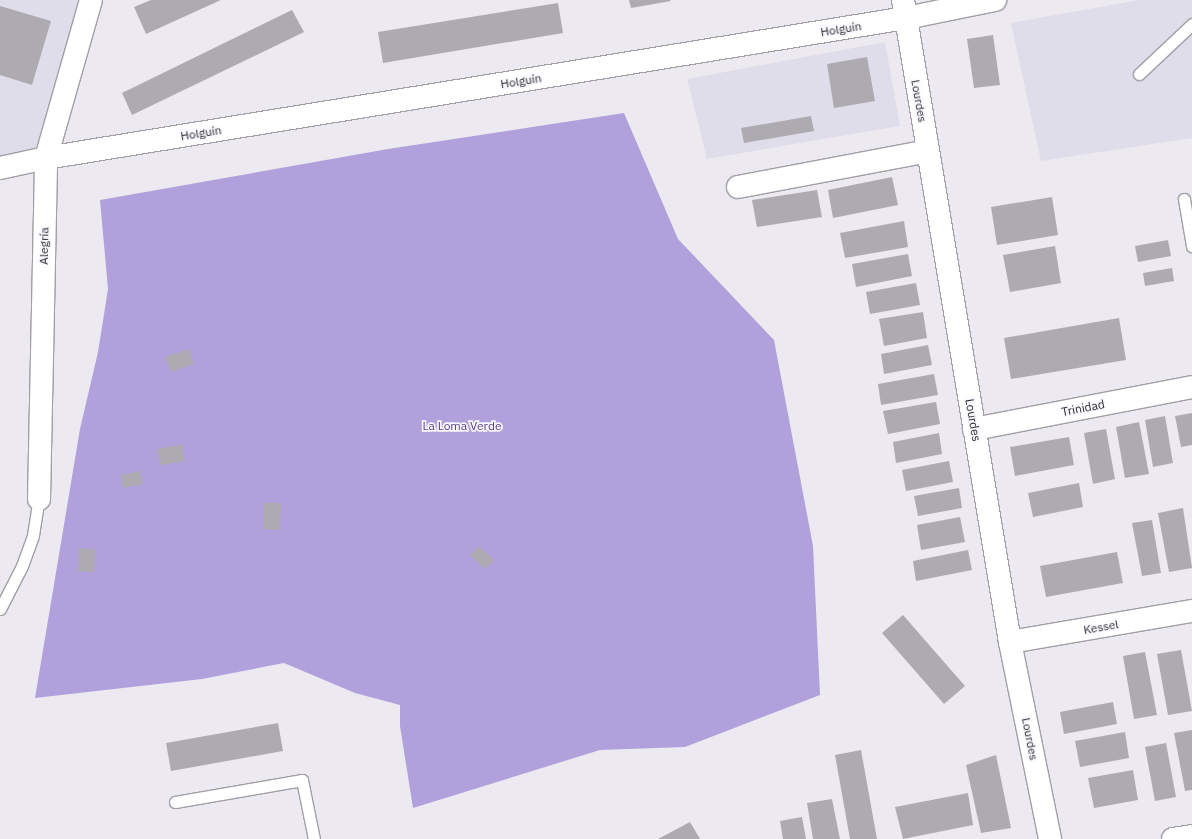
<!DOCTYPE html>
<meta charset="utf-8">
<style>
body{margin:0}
#map{position:relative;width:1192px;height:839px;overflow:hidden;background:#eceaf0;font-family:"IBM Plex Sans",sans-serif}
div>[style]{position:absolute}
.built>*{inset:0;background:#e0ddea}
.forest>*{inset:0;background:#b0a1dc}
.building>*{inset:0;background:#adabb1}
.roads{filter:drop-shadow(1px 0 #a09fa5) drop-shadow(-1px 0 #a09fa5) drop-shadow(0 1px #a09fa5) drop-shadow(0 -1px #a09fa5)}
.lane>*{height:11px;margin:-5.5px;padding:0 5.5px;transform-origin:5.5px;border-radius:5.5px;background:#fff}
.street>*{height:22px;margin:-11px;padding:0 11px;transform-origin:11px;border-radius:11px;background:#fff}
.secondary>*{height:22px;margin:-11px;padding:0 11px;transform-origin:11px;border-radius:11px;background:#fff}
span{translate:-50% -50%;white-space:nowrap;text-align:center;line-height:1.15;-webkit-text-stroke:3.5px #f9f8fe;paint-order:stroke}
.street-label{font-size:12px;color:#2b2b2d}
.park-label{font-size:12px;color:#563f86}
</style>
<div id="map">
<div class="built">
<i style="clip-path:polygon(0 0,80px 0,35px 157px,0 158px)"></i>
<i style="clip-path:polygon(1139px 0,1192px 0,1192px 138px,1041px 161px,1011px 23px)"></i>
<i style="clip-path:polygon(885px 42px,900px 126px,707px 159px,687px 79px)"></i>
</div>
<div class="forest">
<i style="clip-path:polygon(624px 113px,678px 239px,774px 340px,813px 546px,820px 695px,685px 747px,600px 750px,413px 808px,400px 726px,400px 705px,355px 693px,284px 663px,202px 679px,35px 698px,80px 429px,98px 352px,108px 289px,100px 200px,388px 149px)"></i>
</div>
<div class="building">
<i style="clip-path:polygon(151px 0,221px 0,146px 34px,134px 7px)"></i>
<i style="clip-path:polygon(629px 0,670px 0,671px 1px,631px 8px)"></i>
<i style="clip-path:polygon(558px 3px,563px 33px,383px 63px,378px 32px)"></i>
<i style="clip-path:polygon(0 6px,51px 21px,32px 85px,0 75px)"></i>
<i style="clip-path:polygon(292px 10px,304px 32px,132px 115px,122px 93px)"></i>
<i style="clip-path:polygon(993px 35px,1000px 85px,974px 88px,967px 39px)"></i>
<i style="clip-path:polygon(867px 57px,875px 101px,834px 108px,827px 64px)"></i>
<i style="clip-path:polygon(811px 116px,814px 131px,744px 143px,741px 128px)"></i>
<i style="clip-path:polygon(892px 177px,898px 205px,833px 218px,828px 190px)"></i>
<i style="clip-path:polygon(817px 190px,822px 217px,757px 227px,752px 200px)"></i>
<i style="clip-path:polygon(1052px 197px,1058px 235px,997px 245px,991px 207px)"></i>
<i style="clip-path:polygon(904px 221px,908px 247px,845px 258px,840px 233px)"></i>
<i style="clip-path:polygon(1168px 240px,1171px 256px,1138px 262px,1135px 246px)"></i>
<i style="clip-path:polygon(1055px 246px,1061px 283px,1010px 292px,1003px 255px)"></i>
<i style="clip-path:polygon(908px 254px,912px 276px,856px 287px,852px 264px)"></i>
<i style="clip-path:polygon(1172px 268px,1174px 281px,1145px 286px,1143px 273px)"></i>
<i style="clip-path:polygon(916px 283px,920px 305px,870px 314px,866px 292px)"></i>
<i style="clip-path:polygon(923px 312px,927px 338px,884px 346px,879px 319px)"></i>
<i style="clip-path:polygon(1119px 318px,1126px 360px,1011px 379px,1004px 338px)"></i>
<i style="clip-path:polygon(928px 345px,932px 365px,884px 374px,881px 354px)"></i>
<i style="clip-path:polygon(189px 349px,194px 364px,171px 372px,165px 357px)"></i>
<i style="clip-path:polygon(934px 374px,938px 395px,881px 405px,878px 384px)"></i>
<i style="clip-path:polygon(936px 402px,940px 424px,888px 434px,883px 411px)"></i>
<i style="clip-path:polygon(1192px 413px,1192px 445px,1181px 447px,1175px 416px)"></i>
<i style="clip-path:polygon(1165px 416px,1173px 463px,1153px 467px,1145px 420px)"></i>
<i style="clip-path:polygon(1139px 422px,1149px 474px,1125px 478px,1116px 427px)"></i>
<i style="clip-path:polygon(1106px 429px,1115px 479px,1093px 484px,1084px 433px)"></i>
<i style="clip-path:polygon(939px 433px,942px 454px,896px 463px,893px 442px)"></i>
<i style="clip-path:polygon(1069px 437px,1074px 465px,1015px 476px,1010px 447px)"></i>
<i style="clip-path:polygon(182px 444px,185px 461px,161px 465px,157px 449px)"></i>
<i style="clip-path:polygon(949px 461px,953px 482px,906px 491px,902px 470px)"></i>
<i style="clip-path:polygon(140px 471px,143px 484px,123px 488px,121px 475px)"></i>
<i style="clip-path:polygon(1079px 483px,1083px 507px,1033px 517px,1028px 493px)"></i>
<i style="clip-path:polygon(959px 488px,962px 508px,918px 516px,914px 496px)"></i>
<i style="clip-path:polygon(264px 503px,281px 503px,280px 530px,264px 529px)"></i>
<i style="clip-path:polygon(1183px 508px,1192px 568px,1169px 572px,1158px 513px)"></i>
<i style="clip-path:polygon(960px 517px,965px 542px,921px 550px,917px 525px)"></i>
<i style="clip-path:polygon(1152px 520px,1161px 573px,1142px 576px,1132px 523px)"></i>
<i style="clip-path:polygon(479px 546px,494px 560px,485px 569px,470px 555px)"></i>
<i style="clip-path:polygon(79px 548px,95px 549px,94px 572px,78px 571px)"></i>
<i style="clip-path:polygon(968px 550px,972px 570px,916px 581px,913px 561px)"></i>
<i style="clip-path:polygon(1117px 552px,1123px 583px,1046px 597px,1040px 566px)"></i>
<i style="clip-path:polygon(903px 615px,965px 686px,944px 704px,882px 633px)"></i>
<i style="clip-path:polygon(1181px 650px,1192px 711px,1168px 715px,1157px 654px)"></i>
<i style="clip-path:polygon(1145px 652px,1157px 715px,1134px 719px,1123px 656px)"></i>
<i style="clip-path:polygon(1113px 702px,1117px 724px,1064px 734px,1060px 712px)"></i>
<i style="clip-path:polygon(278px 723px,283px 751px,171px 771px,166px 743px)"></i>
<i style="clip-path:polygon(1192px 730px,1192px 790px,1185px 791px,1174px 733px)"></i>
<i style="clip-path:polygon(1125px 732px,1129px 758px,1080px 767px,1075px 741px)"></i>
<i style="clip-path:polygon(1166px 743px,1176px 797px,1155px 801px,1145px 747px)"></i>
<i style="clip-path:polygon(861px 750px,877px 839px,850px 839px,835px 755px)"></i>
<i style="clip-path:polygon(996px 755px,1011px 828px,981px 833px,966px 765px)"></i>
<i style="clip-path:polygon(1133px 770px,1138px 800px,1094px 808px,1088px 778px)"></i>
<i style="clip-path:polygon(968px 793px,973px 825px,903px 839px,895px 807px)"></i>
<i style="clip-path:polygon(832px 799px,840px 839px,813px 839px,807px 803px)"></i>
<i style="clip-path:polygon(802px 817px,806px 839px,783px 839px,780px 821px)"></i>
<i style="clip-path:polygon(690px 822px,700px 839px,658px 839px)"></i>
</div>
<div class="roads">
<div class="lane">
<i style="left:1139px;top:74px;width:73px;rotate:-43.3deg"></i>
<i style="left:1184px;top:199px;width:48px;rotate:80.3deg"></i>
<i style="left:0;top:609px;width:48px;rotate:-62.9deg"></i>
<i style="left:22px;top:566px;width:33px;rotate:-70deg"></i>
<i style="left:33px;top:535px;width:36px;rotate:-81deg"></i>
<i style="left:175px;top:802px;width:129px;rotate:-9.8deg"></i>
<i style="left:302px;top:780px;width:60px;rotate:78.5deg"></i>
</div>
<div class="street">
<i style="left:738px;top:187px;width:193px;rotate:-10.7deg"></i>
<i style="left:974px;top:429px;width:222px;rotate:-10.9deg"></i>
<i style="left:39px;top:499px;width:341px;rotate:-88.8deg"></i>
<i style="left:46px;top:158px;width:871px;rotate:-9.25deg"></i>
<i style="left:906px;top:18px;width:91px;rotate:-11.4deg"></i>
<i style="left:1010px;top:642px;width:185px;rotate:-9.7deg"></i>
<i style="left:1173px;top:839px;width:19px;rotate:-9deg"></i>
</div>
<div class="secondary">
<i style="left:903px;top:0;width:651px;rotate:80.54deg"></i>
<i style="left:1010px;top:642px;width:201px;rotate:78.5deg"></i>
<i style="left:0;top:168px;width:47px;rotate:-12.3deg"></i>
<i style="left:46px;top:158px;width:164px;rotate:-74.1deg"></i>
</div>
</div>
<div class="street-label">
<span style="left:841px;top:29px;rotate:-9deg">Holguín</span>
<span style="left:521px;top:81px;rotate:-9deg">Holguín</span>
<span style="left:919px;top:101px;rotate:80deg">Lourdes</span>
<span style="left:201px;top:133px;rotate:-9deg">Holguín</span>
<span style="left:44px;top:246px;rotate:-89deg">Alegría</span>
<span style="left:1083px;top:408px;rotate:-11deg">Trinidad</span>
<span style="left:973px;top:420px;rotate:80deg">Lourdes</span>
<span style="left:1101px;top:627px;rotate:-10deg">Kessel</span>
<span style="left:1030px;top:739px;rotate:79deg">Lourdes</span>
</div>
<div class="park-label">
<span style="left:462px;top:426px">La Loma Verde</span>
</div>
</div>
